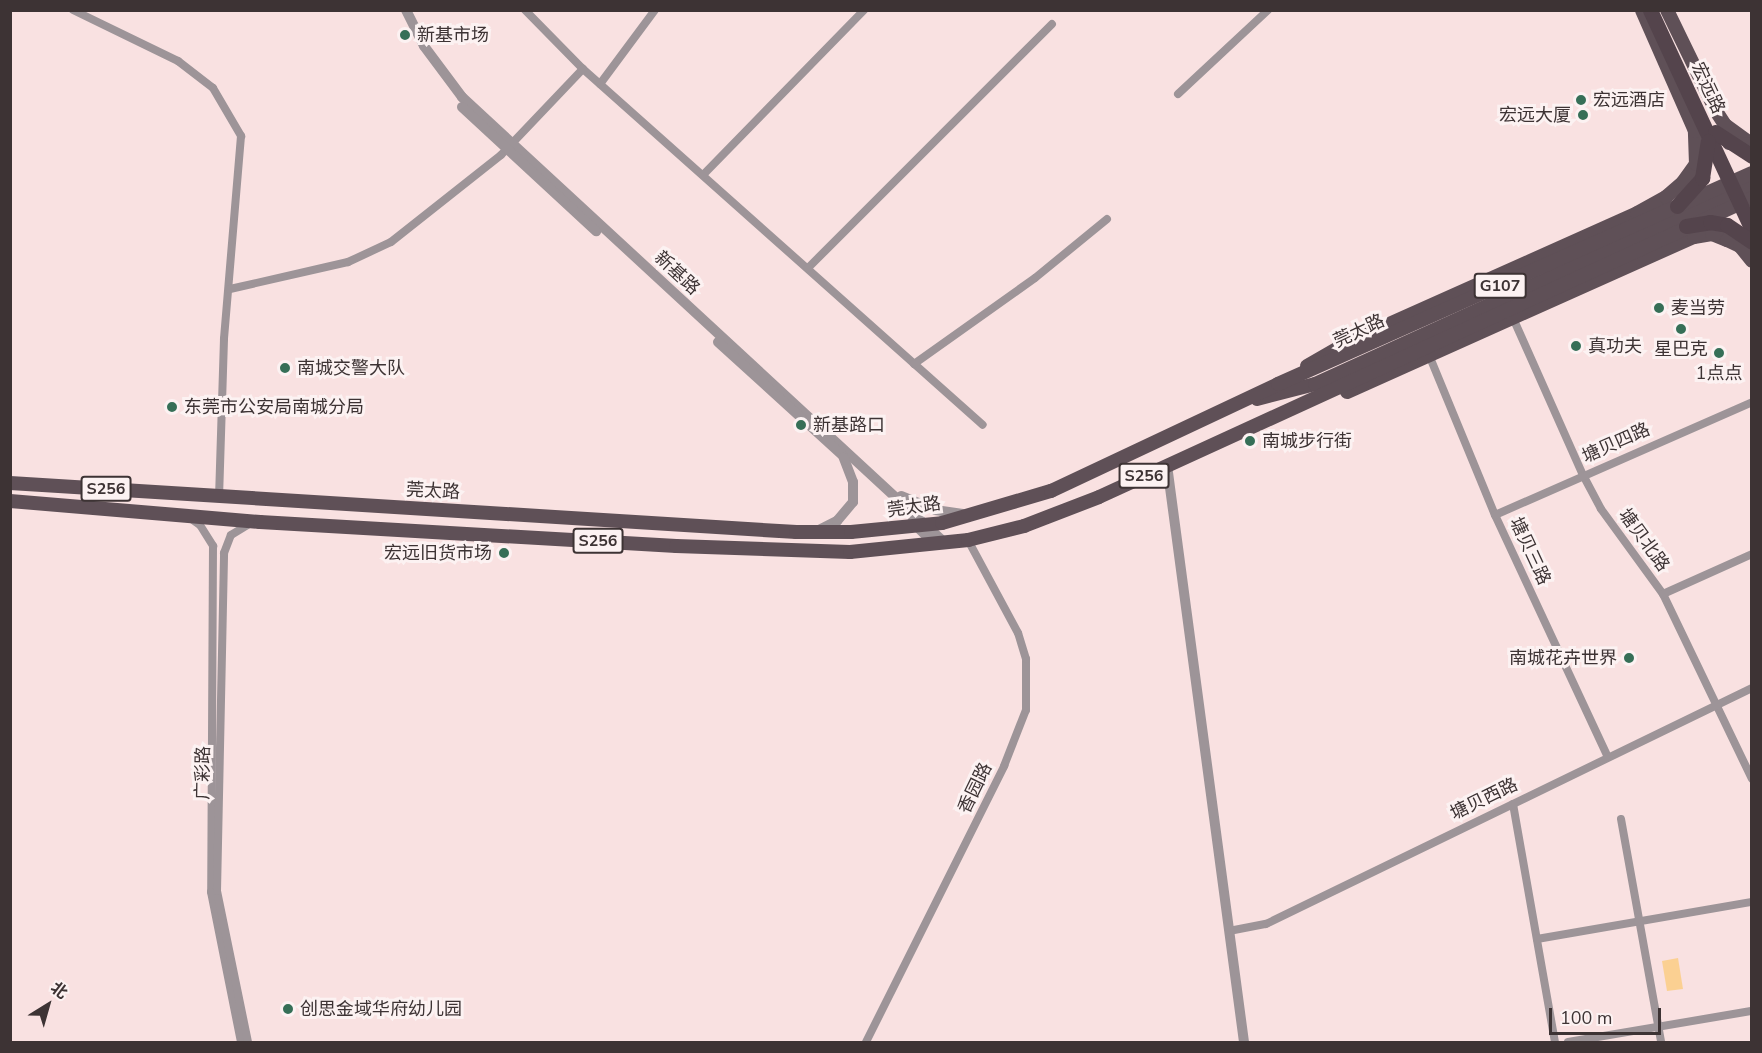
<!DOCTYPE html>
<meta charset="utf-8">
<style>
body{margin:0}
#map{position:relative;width:1762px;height:1053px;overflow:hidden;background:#f9e1e1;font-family:"Nunito Sans","Noto Sans SC",sans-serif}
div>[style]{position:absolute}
.green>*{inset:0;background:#fbd092}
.minor>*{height:8px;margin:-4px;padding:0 4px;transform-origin:4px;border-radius:4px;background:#9d9498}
.tertiary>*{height:10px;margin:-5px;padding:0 5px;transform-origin:5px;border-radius:5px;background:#9d9498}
.primary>*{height:14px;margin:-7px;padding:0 7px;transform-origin:7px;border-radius:7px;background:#5f5057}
.trunk>*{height:15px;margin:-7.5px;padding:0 7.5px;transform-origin:7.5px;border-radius:7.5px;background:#54444c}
.dots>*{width:16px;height:16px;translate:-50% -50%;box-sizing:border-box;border:3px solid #fcf2f2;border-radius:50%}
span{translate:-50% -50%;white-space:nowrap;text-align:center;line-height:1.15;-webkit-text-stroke:6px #fcf2f2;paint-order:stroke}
.shield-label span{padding:2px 4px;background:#fcf2f2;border:2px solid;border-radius:4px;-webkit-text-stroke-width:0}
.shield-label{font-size:16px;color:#3d3334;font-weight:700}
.poi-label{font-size:18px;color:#3d3334}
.left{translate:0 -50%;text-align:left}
.right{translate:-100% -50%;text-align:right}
.street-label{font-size:18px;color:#3d3334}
.frame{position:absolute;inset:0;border:12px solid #3d3334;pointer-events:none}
.north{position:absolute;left:18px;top:975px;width:60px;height:60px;-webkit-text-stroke:4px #fcf2f2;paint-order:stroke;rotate:37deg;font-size:16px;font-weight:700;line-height:24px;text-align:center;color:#3d3334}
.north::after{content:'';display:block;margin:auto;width:21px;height:27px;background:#3d3334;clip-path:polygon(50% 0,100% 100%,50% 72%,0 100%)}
.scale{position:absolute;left:1549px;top:1008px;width:112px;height:27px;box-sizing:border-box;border:3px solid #3d3334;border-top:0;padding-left:8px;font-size:18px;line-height:21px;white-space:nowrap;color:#3d3334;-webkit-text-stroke:4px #fcf2f2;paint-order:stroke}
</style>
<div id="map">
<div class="green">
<i style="clip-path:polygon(1678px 958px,1683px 989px,1667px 991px,1662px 961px)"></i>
</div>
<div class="minor">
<i style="left:73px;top:10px;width:117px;rotate:25.9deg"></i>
<i style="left:178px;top:61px;width:44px;rotate:37.6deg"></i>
<i style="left:213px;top:88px;width:56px;rotate:59.7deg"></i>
<i style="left:241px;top:136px;width:204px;rotate:94.8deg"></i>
<i style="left:224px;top:339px;width:157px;rotate:91.8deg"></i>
<i style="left:525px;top:10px;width:83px;rotate:45.5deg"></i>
<i style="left:583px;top:69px;width:535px;rotate:41.67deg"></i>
<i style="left:600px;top:84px;width:92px;rotate:-53.4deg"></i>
<i style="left:1178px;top:94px;width:123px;rotate:-43deg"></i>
<i style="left:703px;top:175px;width:231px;rotate:-45.7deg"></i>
<i style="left:808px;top:268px;width:345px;rotate:-45deg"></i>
<i style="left:230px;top:289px;width:121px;rotate:-12.9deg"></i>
<i style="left:348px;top:262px;width:47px;rotate:-24.9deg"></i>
<i style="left:391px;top:242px;width:140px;rotate:-38.3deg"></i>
<i style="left:501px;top:155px;width:119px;rotate:-46.4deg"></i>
<i style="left:1513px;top:318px;width:172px;rotate:66deg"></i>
<i style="left:1583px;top:475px;width:38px;rotate:62deg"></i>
<i style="left:1601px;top:509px;width:105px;rotate:53.9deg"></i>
<i style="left:1663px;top:594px;width:205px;rotate:64.3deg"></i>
<i style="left:1429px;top:355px;width:173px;rotate:67.6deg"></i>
<i style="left:1495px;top:515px;width:267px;rotate:65deg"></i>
<i style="left:914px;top:364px;width:148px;rotate:-35.4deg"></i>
<i style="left:1035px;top:278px;width:93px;rotate:-39.3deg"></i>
<i style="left:1495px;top:515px;width:281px;rotate:-23.7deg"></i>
<i style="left:190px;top:518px;width:12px;rotate:35deg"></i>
<i style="left:200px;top:525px;width:25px;rotate:58deg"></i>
<i style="left:213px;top:546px;width:346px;rotate:90.3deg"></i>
<i style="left:211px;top:892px;width:153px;rotate:78.7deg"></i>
<i style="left:1663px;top:594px;width:98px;rotate:-24.2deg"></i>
<i style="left:1513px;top:804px;width:242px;rotate:80deg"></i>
<i style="left:1621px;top:819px;width:227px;rotate:79.8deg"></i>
<i style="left:1229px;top:931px;width:38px;rotate:-11deg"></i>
<i style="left:1266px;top:924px;width:540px;rotate:-25.9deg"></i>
<i style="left:1537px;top:939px;width:218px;rotate:-9.8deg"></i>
<i style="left:248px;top:1042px;width:154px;rotate:-101.6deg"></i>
<i style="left:217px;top:891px;width:338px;rotate:-88.8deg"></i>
<i style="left:224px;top:553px;width:19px;rotate:-69deg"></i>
<i style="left:231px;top:535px;width:21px;rotate:-31deg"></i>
<i style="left:866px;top:1042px;width:309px;rotate:-63.4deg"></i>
<i style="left:1004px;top:766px;width:60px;rotate:-68.6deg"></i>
<i style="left:1026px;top:710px;width:51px;rotate:-90deg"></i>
<i style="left:1026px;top:659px;width:27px;rotate:-107deg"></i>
<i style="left:1018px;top:633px;width:106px;rotate:-118.3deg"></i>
<i style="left:1568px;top:1042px;width:187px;rotate:-9.6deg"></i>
</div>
<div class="tertiary">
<i style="left:406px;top:10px;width:40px;rotate:63.4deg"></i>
<i style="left:424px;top:46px;width:64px;rotate:53.3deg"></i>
<i style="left:462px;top:97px;width:657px;rotate:42.72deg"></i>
<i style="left:462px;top:107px;width:183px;rotate:42.8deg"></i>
<i style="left:718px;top:342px;width:168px;rotate:42.3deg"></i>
<i style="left:1167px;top:465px;width:582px;rotate:82.4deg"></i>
<i style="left:901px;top:496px;width:37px;rotate:22deg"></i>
<i style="left:935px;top:510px;width:28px;rotate:8deg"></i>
<i style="left:912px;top:522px;width:32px;rotate:44deg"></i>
<i style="left:815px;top:532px;width:25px;rotate:-27deg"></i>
<i style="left:837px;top:521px;width:25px;rotate:-50deg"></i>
<i style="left:853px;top:502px;width:20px;rotate:-90deg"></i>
<i style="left:853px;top:482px;width:26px;rotate:-111deg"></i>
</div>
<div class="primary">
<i style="left:1667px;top:10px;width:112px;rotate:64.1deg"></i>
<i style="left:1716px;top:111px;width:17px;rotate:57deg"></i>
<i style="left:1725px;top:125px;width:31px;rotate:36deg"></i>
<i style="left:1729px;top:143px;width:23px;rotate:5deg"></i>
<i style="left:1307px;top:366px;width:46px;rotate:-29.9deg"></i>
<i style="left:1347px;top:343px;width:318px;rotate:-24.1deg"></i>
<i style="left:1637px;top:213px;width:33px;rotate:-29deg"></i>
<i style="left:1666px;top:197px;width:23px;rotate:-41deg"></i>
<i style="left:1683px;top:182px;width:22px;rotate:-54deg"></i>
<i style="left:1696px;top:164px;width:33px;rotate:-92deg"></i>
<i style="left:1695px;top:131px;width:132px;rotate:-113.7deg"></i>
<i style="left:1347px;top:392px;width:380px;rotate:-24.1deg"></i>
<i style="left:1694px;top:237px;width:18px;rotate:-9deg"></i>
<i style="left:1712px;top:234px;width:16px;rotate:22deg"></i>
<i style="left:1727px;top:240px;width:14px;rotate:25deg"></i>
<i style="left:1740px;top:246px;width:19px;rotate:51deg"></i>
<i style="left:1257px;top:399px;width:60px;rotate:-14.5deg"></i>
<i style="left:1315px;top:384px;width:480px;rotate:-24.4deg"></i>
<i style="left:10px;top:483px;width:788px;rotate:3.57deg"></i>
<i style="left:796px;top:532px;width:55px"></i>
<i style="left:851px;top:532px;width:91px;rotate:-5.6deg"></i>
<i style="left:942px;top:523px;width:114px;rotate:-16.4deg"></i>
<i style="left:1051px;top:491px;width:251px;rotate:-25.2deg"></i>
<i style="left:1278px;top:384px;width:519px;rotate:-24deg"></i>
<i style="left:10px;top:501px;width:251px;rotate:4.8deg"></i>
<i style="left:260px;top:522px;width:417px;rotate:3.3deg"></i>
<i style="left:676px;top:546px;width:174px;rotate:2deg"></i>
<i style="left:850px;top:552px;width:119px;rotate:-5.8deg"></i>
<i style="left:968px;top:540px;width:58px;rotate:-14deg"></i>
<i style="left:1024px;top:526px;width:80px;rotate:-21.1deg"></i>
<i style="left:1099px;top:497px;width:718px;rotate:-24.6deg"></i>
</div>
<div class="trunk">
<i style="left:1650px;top:10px;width:242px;rotate:65.1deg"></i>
<i style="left:1715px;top:132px;width:44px;rotate:33deg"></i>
<i style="left:1677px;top:206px;width:38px;rotate:-48deg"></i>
<i style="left:1702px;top:178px;width:37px;rotate:-81deg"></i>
<i style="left:1686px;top:226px;width:24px;rotate:-9deg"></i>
<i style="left:1710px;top:222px;width:17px;rotate:10deg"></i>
<i style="left:1727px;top:225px;width:30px;rotate:34deg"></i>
</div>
<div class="dots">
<i style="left:405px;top:35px;background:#366f57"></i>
<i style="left:1581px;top:100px;background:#366f57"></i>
<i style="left:1583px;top:115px;background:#366f57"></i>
<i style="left:1659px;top:308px;background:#366f57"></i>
<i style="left:1681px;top:329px;background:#366f57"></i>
<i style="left:1576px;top:346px;background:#366f57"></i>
<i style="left:1719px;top:353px;background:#366f57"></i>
<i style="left:285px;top:368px;background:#366f57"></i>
<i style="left:172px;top:407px;background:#366f57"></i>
<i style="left:801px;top:425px;background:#366f57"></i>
<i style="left:1250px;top:441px;background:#366f57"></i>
<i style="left:504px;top:553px;background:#366f57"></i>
<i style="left:1629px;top:658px;background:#366f57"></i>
<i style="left:288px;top:1009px;background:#366f57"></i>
</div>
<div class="shield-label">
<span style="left:1500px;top:286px">G107</span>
<span style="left:1144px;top:476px">S256</span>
<span style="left:106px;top:489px">S256</span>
<span style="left:598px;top:541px">S256</span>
</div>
<div class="poi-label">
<span class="left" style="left:417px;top:35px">新基市场</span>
<span class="left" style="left:1593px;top:100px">宏远酒店</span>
<span class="right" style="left:1571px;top:115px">宏远大厦</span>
<span class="left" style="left:1671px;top:308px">麦当劳</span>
<span class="left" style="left:1588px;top:346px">真功夫</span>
<span style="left:1681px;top:349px">星巴克</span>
<span class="left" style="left:297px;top:368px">南城交警大队</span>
<span style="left:1719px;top:373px">1点点</span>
<span class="left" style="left:184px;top:407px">东莞市公安局南城分局</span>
<span class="left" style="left:813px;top:425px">新基路口</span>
<span class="left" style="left:1262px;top:441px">南城步行街</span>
<span class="right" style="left:492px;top:553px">宏远旧货市场</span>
<span class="right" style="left:1617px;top:658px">南城花卉世界</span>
<span class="left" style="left:300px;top:1009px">创思金域华府幼儿园</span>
</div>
<div class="street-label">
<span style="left:1708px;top:88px;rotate:65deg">宏远路</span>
<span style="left:677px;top:273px;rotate:43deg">新基路</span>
<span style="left:1359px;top:331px;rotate:-25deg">莞太路</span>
<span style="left:1616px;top:443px;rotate:-24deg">塘贝四路</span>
<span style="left:433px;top:491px;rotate:3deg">莞太路</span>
<span style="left:914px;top:507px;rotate:-8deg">莞太路</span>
<span style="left:1644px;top:540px;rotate:54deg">塘贝北路</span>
<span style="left:1530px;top:551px;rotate:65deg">塘贝三路</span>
<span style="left:203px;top:773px;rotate:-89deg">广彩路</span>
<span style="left:975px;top:788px;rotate:-64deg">香园路</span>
<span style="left:1484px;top:799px;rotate:-26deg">塘贝西路</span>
</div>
<div class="frame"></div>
<div class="north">北</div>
<div class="scale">100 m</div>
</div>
